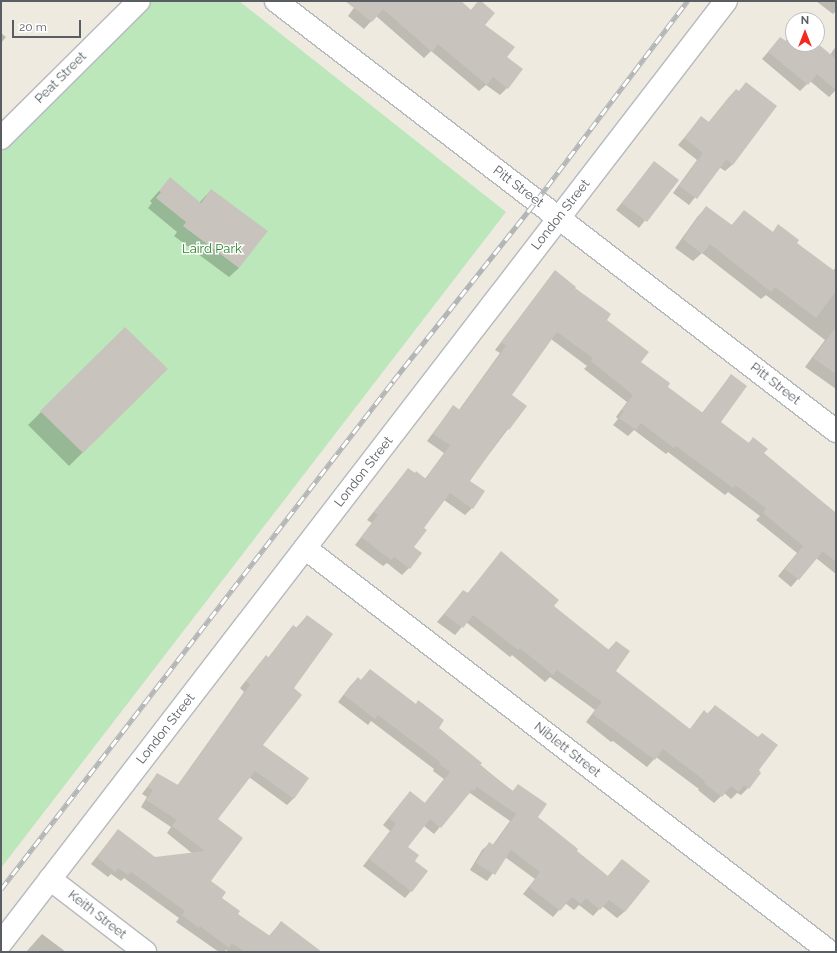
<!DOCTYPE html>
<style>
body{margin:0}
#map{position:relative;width:837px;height:953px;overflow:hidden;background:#eeeae0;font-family:Raleway,sans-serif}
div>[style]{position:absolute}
.green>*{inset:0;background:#bce7ba}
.shadow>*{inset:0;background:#0003}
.building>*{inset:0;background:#c8c4bd}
.roads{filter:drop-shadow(1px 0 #b6b9be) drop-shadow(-1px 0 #b6b9be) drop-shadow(0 1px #b6b9be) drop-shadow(0 -1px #b6b9be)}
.minor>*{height:22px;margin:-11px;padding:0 11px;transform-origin:11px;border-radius:11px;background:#fff}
.rail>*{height:4.5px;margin-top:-2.25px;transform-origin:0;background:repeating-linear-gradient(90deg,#fff 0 9px,#b4b5b6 0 18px);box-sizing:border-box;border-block:1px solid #b4b5b6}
span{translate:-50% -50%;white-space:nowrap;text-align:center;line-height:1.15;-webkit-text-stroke:3px #fff;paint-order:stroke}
.street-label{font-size:13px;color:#595e63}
.park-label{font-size:13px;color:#2e852e}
.frame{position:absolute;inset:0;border:2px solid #595e63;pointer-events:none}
.north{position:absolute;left:785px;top:12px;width:40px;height:40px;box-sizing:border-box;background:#fff;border:1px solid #bdbfc1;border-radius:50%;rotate:0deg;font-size:11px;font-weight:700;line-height:16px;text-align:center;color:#595e63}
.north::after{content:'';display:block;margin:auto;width:14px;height:18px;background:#f5271f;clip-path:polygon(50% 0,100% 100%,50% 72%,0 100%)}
.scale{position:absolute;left:12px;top:20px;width:69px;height:18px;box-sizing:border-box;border:2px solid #595e63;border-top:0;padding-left:5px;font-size:12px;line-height:14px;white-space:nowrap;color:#595e63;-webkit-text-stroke:3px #fff;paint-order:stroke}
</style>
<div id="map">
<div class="green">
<i style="clip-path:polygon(152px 1px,239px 1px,506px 212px,1px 868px,1px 152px)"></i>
</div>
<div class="shadow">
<i style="clip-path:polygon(351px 1px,460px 1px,470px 11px,480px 1px,483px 25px,506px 58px,507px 88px,500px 95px,486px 85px,479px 91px,431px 51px,424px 58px,376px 16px,364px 29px,348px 16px,356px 5px)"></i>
<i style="clip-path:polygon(816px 1px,836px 1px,836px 11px,833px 14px)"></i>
<i style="clip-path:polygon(793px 32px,793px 44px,830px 55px,836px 46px,836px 90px,829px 97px,810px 81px,800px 91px,762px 59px,780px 38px,785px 42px)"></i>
<i style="clip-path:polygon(1px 33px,6px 37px,1px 43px)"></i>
<i style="clip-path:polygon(746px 84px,776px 106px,732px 165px,725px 171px,719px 167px,689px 205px,673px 193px,697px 160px,678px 145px,701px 118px,708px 123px,729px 97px,736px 90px,736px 94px)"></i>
<i style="clip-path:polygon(654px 162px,677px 180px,639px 228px,616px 210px)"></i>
<i style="clip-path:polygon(170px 179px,199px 203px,211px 190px,239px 268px,229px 277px,174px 236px,177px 232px,148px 208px,152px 203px,150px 201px)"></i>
<i style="clip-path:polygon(707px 207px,731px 226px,744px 211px,772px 233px,779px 226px,796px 243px,833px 271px,836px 267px,836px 389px,805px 367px,825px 340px,766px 295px,761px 299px,702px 253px,693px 261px,675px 248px,698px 216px)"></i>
<i style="clip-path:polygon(555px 271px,606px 320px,640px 362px,666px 387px,702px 413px,731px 375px,719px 422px,748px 443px,753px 439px,763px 454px,836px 513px,836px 574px,816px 558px,791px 587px,778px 576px,797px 553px,756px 520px,760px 516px,728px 492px,725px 495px,668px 452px,666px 454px,634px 430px,628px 436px,613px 425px,618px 419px,616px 417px,627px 402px,584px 369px,587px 366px,551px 339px,511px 395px,508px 429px,469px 481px,472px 508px,465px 515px,444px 500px,423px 528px,413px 547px,409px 568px,402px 575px,387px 563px,383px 566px,355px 545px,372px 523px,367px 520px,408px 469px,425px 479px,444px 453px,427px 441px,453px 406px,459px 410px,500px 353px,495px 350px)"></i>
<i style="clip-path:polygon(125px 328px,167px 369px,69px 466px,28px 425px)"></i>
<i style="clip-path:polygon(501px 553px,552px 606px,608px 650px,616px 642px,614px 671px,689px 730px,704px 712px,707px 714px,715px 706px,757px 770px,748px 788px,741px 795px,737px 793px,731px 799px,724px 793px,714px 803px,698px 790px,699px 789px,656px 757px,647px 767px,613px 741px,611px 742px,586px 722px,595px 710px,550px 677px,545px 682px,512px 655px,510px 657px,466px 622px,455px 635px,437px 622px,463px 591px,467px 594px)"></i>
<i style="clip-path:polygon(307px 616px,292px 688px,262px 745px,294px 798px,287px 805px,249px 777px,217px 819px,209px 881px,220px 898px,236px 914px,269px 936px,281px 922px,320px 952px,229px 952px,226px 950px,224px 952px,219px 952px,176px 922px,179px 918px,124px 878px,121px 881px,111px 874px,108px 877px,91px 864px,118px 830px,155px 858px,193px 854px,167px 833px,171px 827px,141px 807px,147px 797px,142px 794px,157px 774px,177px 786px,244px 692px,240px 688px,260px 663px,266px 657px,268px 658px,287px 633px,293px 626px,296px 628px)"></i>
<i style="clip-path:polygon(370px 670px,512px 792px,518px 785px,537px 818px,607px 877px,622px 860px,648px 881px,624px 912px,617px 918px,602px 906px,593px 916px,579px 905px,574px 910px,565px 903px,553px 917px,523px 894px,535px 879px,505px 857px,487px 881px,470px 870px,482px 850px,489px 844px,492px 846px,510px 821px,470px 793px,465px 797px,434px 834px,424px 826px,406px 847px,413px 861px,411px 891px,405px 898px,363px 866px,390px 831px,383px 825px,404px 799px,424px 804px,444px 779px,433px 771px,434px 769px,371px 721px,368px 725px,338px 702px,351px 685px,358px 678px,360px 681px)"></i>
<i style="clip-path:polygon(42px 934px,66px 952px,26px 952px)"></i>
</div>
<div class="building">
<i style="clip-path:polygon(345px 1px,461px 1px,471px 10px,478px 1px,481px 1px,495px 13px,485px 25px,515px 47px,507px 57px,523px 69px,508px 89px,493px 77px,487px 85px,438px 44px,432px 52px,383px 9px,372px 22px)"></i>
<i style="clip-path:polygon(793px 32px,793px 44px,817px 43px,836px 59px,836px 90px,817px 74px,808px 85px,768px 52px,780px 37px,786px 41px)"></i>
<i style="clip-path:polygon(746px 82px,777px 106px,733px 165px,726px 160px,697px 199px,679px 186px,703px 153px,684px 138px,701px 116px,709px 122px,736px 89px,739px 91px)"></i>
<i style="clip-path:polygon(654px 161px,679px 180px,647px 222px,622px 203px)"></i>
<i style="clip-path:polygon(170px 177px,201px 203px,211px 189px,268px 231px,239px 268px,183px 226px,186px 222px,156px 198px,161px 192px,159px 191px)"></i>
<i style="clip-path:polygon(706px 206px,732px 225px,744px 210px,773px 232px,778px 224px,799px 240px,797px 243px,836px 272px,836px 291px,816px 318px,775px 287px,771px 292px,710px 244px,702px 254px,683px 239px)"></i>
<i style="clip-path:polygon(555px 270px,576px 287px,575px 288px,611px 314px,607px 320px,649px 352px,641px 362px,670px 383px,668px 387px,703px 413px,731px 374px,747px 386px,721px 422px,749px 443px,753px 437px,768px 449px,764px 453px,836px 513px,836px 562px,823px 551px,799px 580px,785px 569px,803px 546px,763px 513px,766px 508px,735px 485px,733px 488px,676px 446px,674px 448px,641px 423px,636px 430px,619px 418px,624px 411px,622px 410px,633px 395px,591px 361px,593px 358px,557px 332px,512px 395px,527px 406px,509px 430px,507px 428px,470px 481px,485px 491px,473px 509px,450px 493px,424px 528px,427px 530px,414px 547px,422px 553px,410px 569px,394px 557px,391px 560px,361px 537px,378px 515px,374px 512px,408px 468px,415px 473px,416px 471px,426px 479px,450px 445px,433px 434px,453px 405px,460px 410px,506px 346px,501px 342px)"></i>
<i style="clip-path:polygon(125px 327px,168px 369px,83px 453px,40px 411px)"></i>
<i style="clip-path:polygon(836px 327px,836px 374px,813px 358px)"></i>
<i style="clip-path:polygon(501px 551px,559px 600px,554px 606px,609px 650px,616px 641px,630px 651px,616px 671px,690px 729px,704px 710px,708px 714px,715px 705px,758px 737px,762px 733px,778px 745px,759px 770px,761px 773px,749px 789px,744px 785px,739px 792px,731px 786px,722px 797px,704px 783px,705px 781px,663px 749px,655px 760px,592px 714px,602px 702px,557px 670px,553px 675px,520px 648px,518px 650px,473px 615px,463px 628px,444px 614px,463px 590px,468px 593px)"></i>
<i style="clip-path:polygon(307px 615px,333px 634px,294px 688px,302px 695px,263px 745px,309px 778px,294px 799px,255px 771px,218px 819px,243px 838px,211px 881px,226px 892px,222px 898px,240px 911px,238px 914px,270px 936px,281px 921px,322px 952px,245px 952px,232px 943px,229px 948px,200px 926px,199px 928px,182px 915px,185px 911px,131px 872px,128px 875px,118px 868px,115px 872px,97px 857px,118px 829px,155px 857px,205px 851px,172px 826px,177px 820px,146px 800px,153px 790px,148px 787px,157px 773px,178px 785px,250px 685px,246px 681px,266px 655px,269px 658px,293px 625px,297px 628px)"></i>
<i style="clip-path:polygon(370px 669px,416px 704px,418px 700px,444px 720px,439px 728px,482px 763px,480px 765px,513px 791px,518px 784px,547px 804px,538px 817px,578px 849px,577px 851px,608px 876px,622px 859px,650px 881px,625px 912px,609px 900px,600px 910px,586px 898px,581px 904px,572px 897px,560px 911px,529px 887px,540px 872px,511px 850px,495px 875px,476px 863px,489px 842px,494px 845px,516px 814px,477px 787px,474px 791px,472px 790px,441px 828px,430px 819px,408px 847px,419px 855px,415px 861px,428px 871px,412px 892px,369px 859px,396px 824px,389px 818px,410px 791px,425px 803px,450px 772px,439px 764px,440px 762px,378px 715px,375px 719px,344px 695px,358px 677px,361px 680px)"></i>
</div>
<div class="roads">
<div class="minor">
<i style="left:276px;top:1px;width:706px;rotate:37.52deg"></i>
<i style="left:1px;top:138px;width:194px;rotate:-44.8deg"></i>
<i style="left:305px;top:548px;width:662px;rotate:37.58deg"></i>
<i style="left:50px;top:879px;width:120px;rotate:37.5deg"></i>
<i style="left:1px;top:943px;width:1189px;rotate:-52.42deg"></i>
</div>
</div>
<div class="rail">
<i style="left:1px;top:889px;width:642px;rotate:-52.34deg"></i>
<i style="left:393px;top:381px;width:230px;rotate:-51.5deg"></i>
<i style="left:536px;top:201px;width:251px;rotate:-52.9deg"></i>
</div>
<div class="street-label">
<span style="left:61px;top:78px;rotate:-45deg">Peat Street</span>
<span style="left:518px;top:187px;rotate:37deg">Pitt Street</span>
<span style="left:561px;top:215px;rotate:-52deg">London Street</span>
<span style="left:775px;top:384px;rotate:38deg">Pitt Street</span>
<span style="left:364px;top:472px;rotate:-52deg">London Street</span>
<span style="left:166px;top:729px;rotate:-52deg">London Street</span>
<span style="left:567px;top:750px;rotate:38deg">Niblett Street</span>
<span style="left:97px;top:915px;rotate:38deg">Keith Street</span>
</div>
<div class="park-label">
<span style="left:212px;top:249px">Laird Park</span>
</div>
<div class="frame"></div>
<div class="north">N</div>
<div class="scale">20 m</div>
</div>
